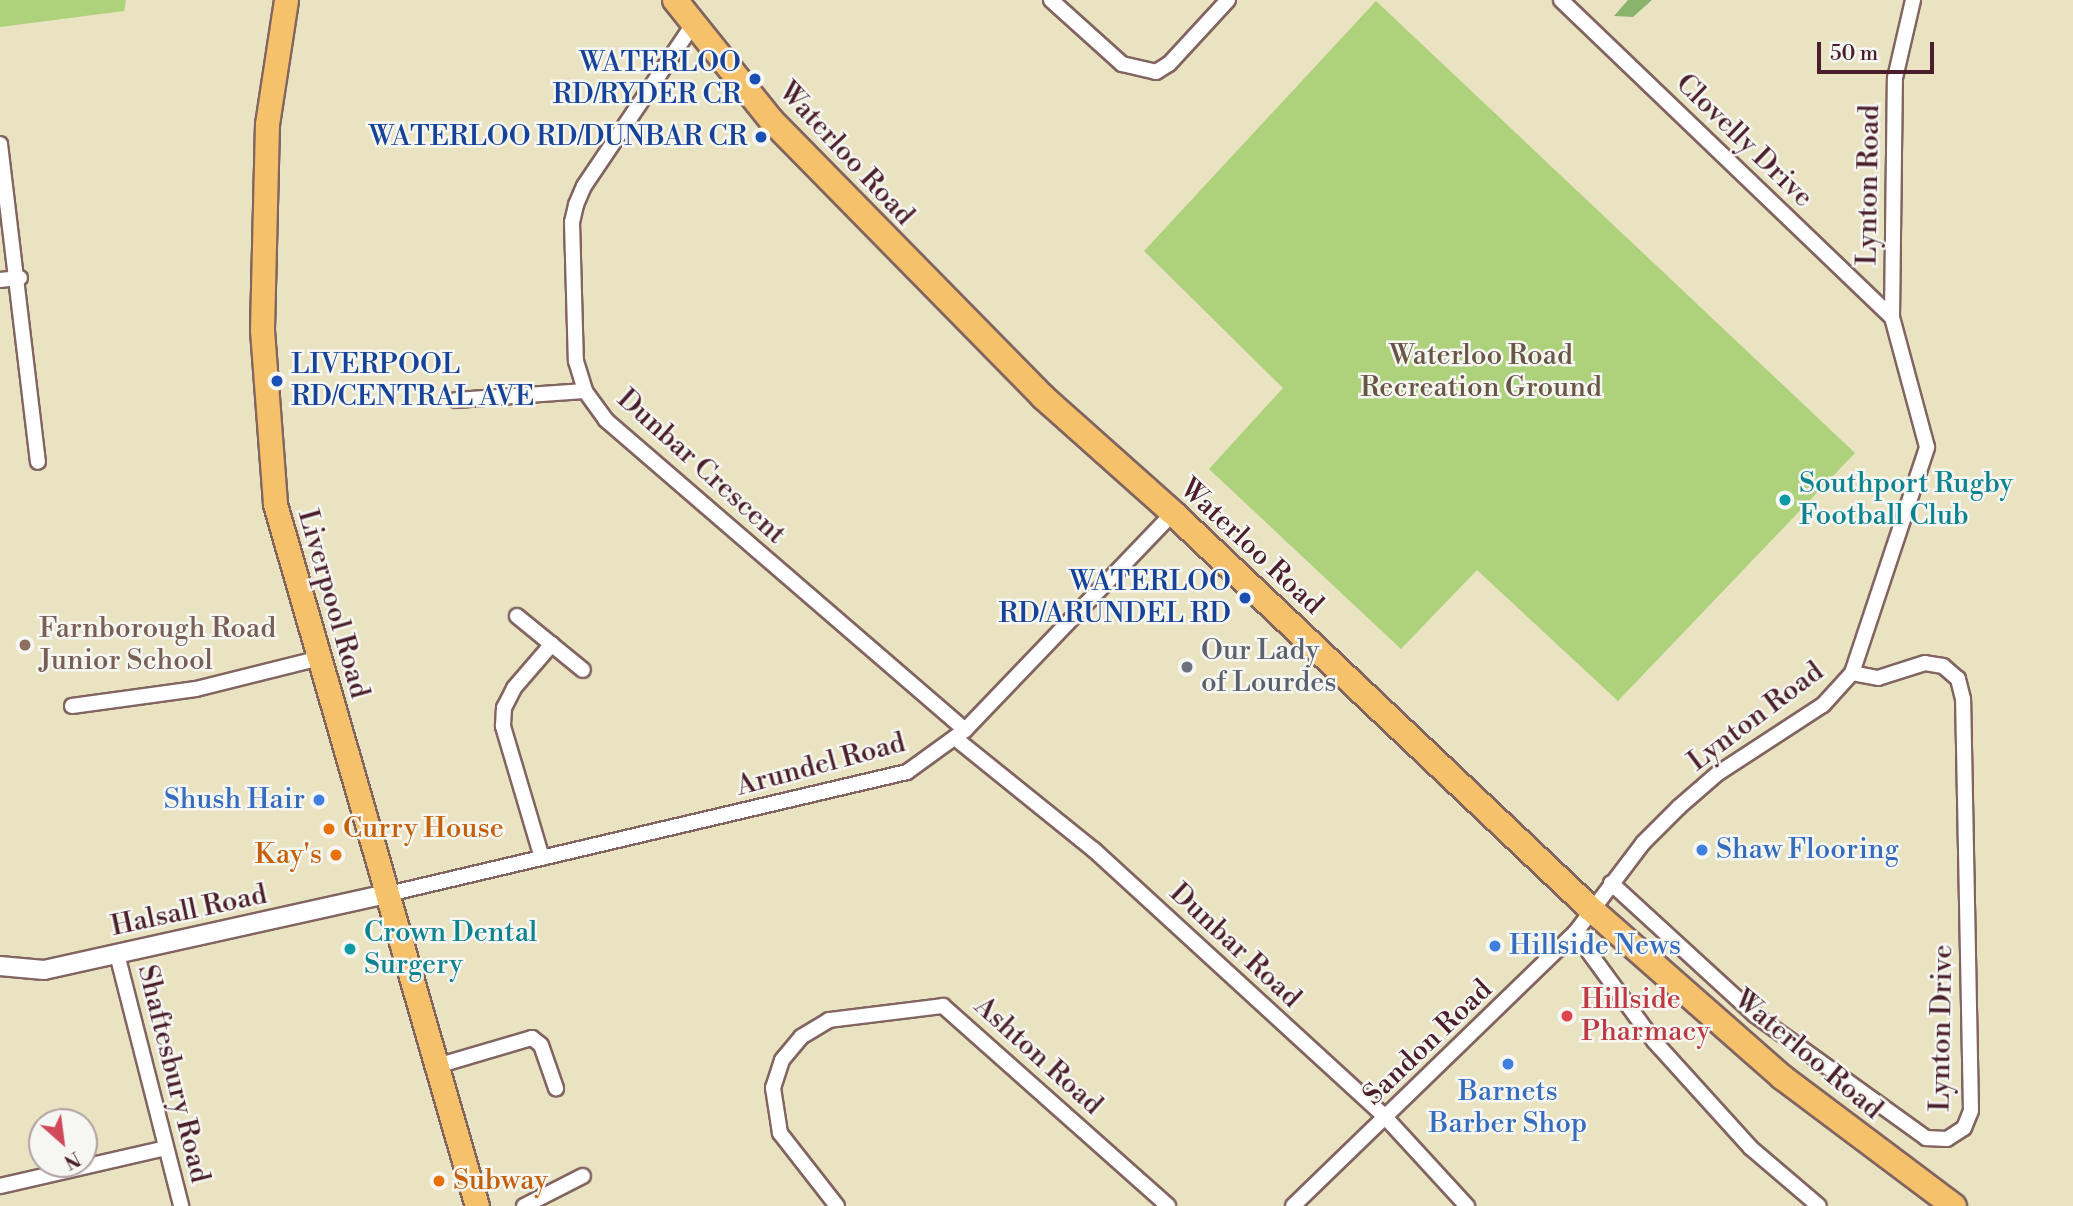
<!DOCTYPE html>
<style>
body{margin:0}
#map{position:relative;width:2073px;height:1206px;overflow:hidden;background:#e9e3c2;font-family:"Libre Bodoni",serif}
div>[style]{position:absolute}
.green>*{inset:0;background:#aed27b}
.forest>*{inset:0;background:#8ab46b}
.roads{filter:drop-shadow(2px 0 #826460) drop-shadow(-2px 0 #826460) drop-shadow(0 2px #826460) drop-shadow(0 -2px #826460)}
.minor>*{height:14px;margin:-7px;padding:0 7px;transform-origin:7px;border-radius:7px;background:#fff}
.tertiary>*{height:18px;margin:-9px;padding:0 9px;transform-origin:9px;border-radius:9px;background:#fff}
.primary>*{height:23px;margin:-11.5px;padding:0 11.5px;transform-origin:11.5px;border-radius:11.5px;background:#f5c16b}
.trunk>*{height:24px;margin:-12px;padding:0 12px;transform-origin:12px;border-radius:12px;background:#f5c16b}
.dots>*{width:19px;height:19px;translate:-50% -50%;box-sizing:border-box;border:4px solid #f6f6f2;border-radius:50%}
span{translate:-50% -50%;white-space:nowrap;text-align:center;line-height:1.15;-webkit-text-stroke:5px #f6f6f2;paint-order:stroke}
.transit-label{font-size:28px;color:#164399}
.right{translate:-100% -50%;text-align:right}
.left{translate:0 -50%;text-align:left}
.street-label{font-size:28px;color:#4a1f2b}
.park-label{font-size:28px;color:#685543}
.culture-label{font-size:28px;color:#0d838f}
.education-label{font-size:28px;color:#785e54}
.worship-label{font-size:28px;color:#5b616d}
.shop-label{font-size:28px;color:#366cbe}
.food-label{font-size:28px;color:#c56008}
.health-label{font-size:28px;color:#be3a42}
.north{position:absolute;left:28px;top:1108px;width:70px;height:70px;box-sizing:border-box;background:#f6f6f2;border:2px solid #b1a0a2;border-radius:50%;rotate:152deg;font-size:19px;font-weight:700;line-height:28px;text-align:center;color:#4a1f2b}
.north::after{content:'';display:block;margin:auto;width:24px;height:32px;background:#d1495b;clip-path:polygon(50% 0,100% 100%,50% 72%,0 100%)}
.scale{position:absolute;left:1817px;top:42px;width:117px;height:32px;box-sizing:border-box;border:4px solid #4a1f2b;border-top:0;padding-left:9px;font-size:21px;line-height:24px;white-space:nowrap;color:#4a1f2b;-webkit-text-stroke:5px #f6f6f2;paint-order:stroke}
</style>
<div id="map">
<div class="green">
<i style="clip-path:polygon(0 0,126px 0,124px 11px,0 27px)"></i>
<i style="clip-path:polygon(1376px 1px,1855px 453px,1618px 701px,1477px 570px,1401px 649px,1209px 469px,1283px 388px,1144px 251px)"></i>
</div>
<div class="forest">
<i style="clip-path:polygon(1628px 0,1652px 0,1633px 17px,1614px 16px)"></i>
</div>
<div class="roads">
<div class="minor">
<i style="left:1051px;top:0;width:96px;rotate:42deg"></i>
<i style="left:1122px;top:64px;width:35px;rotate:13deg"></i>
<i style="left:1156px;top:72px;width:15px;rotate:-32deg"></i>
<i style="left:1169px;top:64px;width:87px;rotate:-47.3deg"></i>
<i style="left:1561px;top:0;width:458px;rotate:43.8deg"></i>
<i style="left:692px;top:26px;width:193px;rotate:124deg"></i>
<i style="left:584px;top:186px;width:21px;rotate:113deg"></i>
<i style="left:576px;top:205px;width:17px;rotate:103deg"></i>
<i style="left:572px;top:222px;width:139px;rotate:88.4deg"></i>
<i style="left:576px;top:361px;width:31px;rotate:73deg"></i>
<i style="left:585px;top:391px;width:36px;rotate:54deg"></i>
<i style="left:606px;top:420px;width:474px;rotate:40.8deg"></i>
<i style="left:0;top:144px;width:320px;rotate:83.2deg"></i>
<i style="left:0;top:280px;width:20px;rotate:-6deg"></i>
<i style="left:456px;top:400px;width:129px;rotate:-4deg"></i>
<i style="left:517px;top:616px;width:85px;rotate:39.3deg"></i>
<i style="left:72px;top:706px;width:125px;rotate:-7.8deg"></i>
<i style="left:196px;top:689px;width:124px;rotate:-14deg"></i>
<i style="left:955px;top:738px;width:179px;rotate:38.9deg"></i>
<i style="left:1094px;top:850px;width:396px;rotate:42.5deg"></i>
<i style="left:1386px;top:1118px;width:120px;rotate:47.4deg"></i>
<i style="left:542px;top:858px;width:138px;rotate:-106.5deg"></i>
<i style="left:503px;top:726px;width:18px;rotate:-87deg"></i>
<i style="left:504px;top:708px;width:22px;rotate:-63deg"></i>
<i style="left:514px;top:688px;width:58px;rotate:-49.2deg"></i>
<i style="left:1611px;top:883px;width:195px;rotate:42.5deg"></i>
<i style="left:1755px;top:1015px;width:211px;rotate:35.7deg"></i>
<i style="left:1926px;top:1138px;width:21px;rotate:3deg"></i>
<i style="left:1947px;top:1139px;width:20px;rotate:-33deg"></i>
<i style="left:1964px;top:1128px;width:18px;rotate:-68deg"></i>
<i style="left:1971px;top:1111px;width:412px;rotate:-91.1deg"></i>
<i style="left:1963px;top:699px;width:21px;rotate:-104deg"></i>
<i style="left:1958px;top:679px;width:20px;rotate:-139deg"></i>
<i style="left:1943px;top:666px;width:18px;rotate:-171deg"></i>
<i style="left:1925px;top:663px;width:49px;rotate:162.3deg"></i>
<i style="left:1878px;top:678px;width:26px;rotate:-169deg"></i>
<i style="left:388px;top:894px;width:533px;rotate:-13.23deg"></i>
<i style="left:907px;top:772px;width:72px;rotate:-35.9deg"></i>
<i style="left:965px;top:730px;width:301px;rotate:-46.2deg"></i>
<i style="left:1575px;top:933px;width:134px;rotate:53.8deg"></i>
<i style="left:1654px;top:1041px;width:144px;rotate:47.8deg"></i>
<i style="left:1751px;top:1148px;width:89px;rotate:40.5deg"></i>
<i style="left:117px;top:954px;width:260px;rotate:75.7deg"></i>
<i style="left:440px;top:1065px;width:96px;rotate:-16.4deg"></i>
<i style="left:532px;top:1038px;width:11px;rotate:38deg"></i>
<i style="left:541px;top:1045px;width:46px;rotate:70.8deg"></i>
<i style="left:0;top:1186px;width:170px;rotate:-12.9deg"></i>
<i style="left:524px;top:1206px;width:66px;rotate:-27deg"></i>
<i style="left:837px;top:1206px;width:93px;rotate:-128deg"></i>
<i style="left:780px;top:1133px;width:46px;rotate:-98.8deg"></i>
<i style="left:773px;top:1088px;width:29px;rotate:-72deg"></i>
<i style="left:782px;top:1060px;width:30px;rotate:-50deg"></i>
<i style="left:801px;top:1037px;width:33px;rotate:-31deg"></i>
<i style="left:829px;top:1020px;width:115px;rotate:-7deg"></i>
<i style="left:943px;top:1006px;width:301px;rotate:41.6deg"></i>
<i style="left:1293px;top:1206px;width:392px;rotate:-44.1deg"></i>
<i style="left:1575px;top:933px;width:113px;rotate:-52.9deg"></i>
<i style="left:1643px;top:843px;width:51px;rotate:-45deg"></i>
<i style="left:1679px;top:807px;width:50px;rotate:-41deg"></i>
<i style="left:1717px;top:774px;width:126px;rotate:-33.1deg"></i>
<i style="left:1823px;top:705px;width:43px;rotate:-47.8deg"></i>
<i style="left:1852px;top:673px;width:238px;rotate:-71.6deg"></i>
<i style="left:1927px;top:447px;width:135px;rotate:-105.1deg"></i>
<i style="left:1892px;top:317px;width:239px;rotate:-89.3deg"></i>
<i style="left:1895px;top:78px;width:80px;rotate:-77deg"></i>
</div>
<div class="tertiary">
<i style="left:0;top:966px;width:44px;rotate:5.2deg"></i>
<i style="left:44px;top:970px;width:352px;rotate:-12.5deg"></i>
</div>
<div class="primary">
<i style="left:286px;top:0;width:125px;rotate:98.7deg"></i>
<i style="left:267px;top:124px;width:206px;rotate:91.4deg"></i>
<i style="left:262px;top:330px;width:174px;rotate:85.7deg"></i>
<i style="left:275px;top:504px;width:730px;rotate:73.95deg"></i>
</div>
<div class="trunk">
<i style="left:675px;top:0;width:155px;rotate:51.3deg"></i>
<i style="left:772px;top:121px;width:387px;rotate:45.5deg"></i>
<i style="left:1043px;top:397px;width:174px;rotate:41.7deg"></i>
<i style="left:1173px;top:513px;width:579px;rotate:43.46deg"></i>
<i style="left:1593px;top:911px;width:252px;rotate:41.3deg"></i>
<i style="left:1782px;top:1077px;width:215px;rotate:36.9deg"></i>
</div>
</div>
<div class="dots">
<i style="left:755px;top:79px;background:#1a4fb4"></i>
<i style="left:761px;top:137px;background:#1a4fb4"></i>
<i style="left:277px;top:381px;background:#1a4fb4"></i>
<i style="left:1785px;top:500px;background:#0f9aa8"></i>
<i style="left:1245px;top:598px;background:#1a4fb4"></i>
<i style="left:25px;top:645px;background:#8d6e63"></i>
<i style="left:1187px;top:667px;background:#6b7280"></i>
<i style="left:319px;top:800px;background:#3f7fe0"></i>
<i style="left:329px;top:829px;background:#e8710a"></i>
<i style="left:1702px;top:850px;background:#3f7fe0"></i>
<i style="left:336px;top:855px;background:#e8710a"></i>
<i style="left:1495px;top:946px;background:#3f7fe0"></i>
<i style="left:350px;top:949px;background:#0f9aa8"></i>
<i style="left:1567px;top:1016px;background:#e0444e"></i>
<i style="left:1508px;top:1064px;background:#3f7fe0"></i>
<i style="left:439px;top:1181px;background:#e8710a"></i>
</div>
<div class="transit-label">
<span class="right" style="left:741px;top:79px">WATERLOO<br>RD/RYDER CR</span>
<span class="right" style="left:747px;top:137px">WATERLOO RD/DUNBAR CR</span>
<span class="left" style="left:291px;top:381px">LIVERPOOL<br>RD/CENTRAL AVE</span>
<span class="right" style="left:1231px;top:598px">WATERLOO<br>RD/ARUNDEL RD</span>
</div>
<div class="street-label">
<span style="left:1744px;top:141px;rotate:44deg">Clovelly Drive</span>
<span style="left:846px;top:154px;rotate:47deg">Waterloo Road</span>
<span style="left:1869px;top:185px;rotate:-89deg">Lynton Road</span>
<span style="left:701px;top:467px;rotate:42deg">Dunbar Crescent</span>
<span style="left:1251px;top:547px;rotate:43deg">Waterloo Road</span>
<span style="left:333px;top:604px;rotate:74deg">Liverpool Road</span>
<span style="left:1756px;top:717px;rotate:-37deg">Lynton Road</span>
<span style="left:821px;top:765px;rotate:-15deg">Arundel Road</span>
<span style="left:189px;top:911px;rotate:-12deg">Halsall Road</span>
<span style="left:1235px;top:946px;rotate:43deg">Dunbar Road</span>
<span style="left:1942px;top:1028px;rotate:-89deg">Lynton Drive</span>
<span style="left:1428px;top:1043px;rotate:-44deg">Sandon Road</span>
<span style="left:1808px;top:1055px;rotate:40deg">Waterloo Road</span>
<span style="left:1038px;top:1056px;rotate:42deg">Ashton Road</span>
<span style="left:173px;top:1074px;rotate:76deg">Shaftesbury Road</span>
</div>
<div class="park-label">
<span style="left:1481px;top:372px">Waterloo Road<br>Recreation Ground</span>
</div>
<div class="culture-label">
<span class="left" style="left:1799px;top:500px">Southport Rugby<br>Football Club</span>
<span class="left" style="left:364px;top:949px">Crown Dental<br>Surgery</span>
</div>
<div class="education-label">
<span class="left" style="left:39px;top:645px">Farnborough Road<br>Junior School</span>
</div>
<div class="worship-label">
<span class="left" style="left:1201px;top:667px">Our Lady<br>of Lourdes</span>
</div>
<div class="shop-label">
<span class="right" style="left:305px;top:800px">Shush Hair</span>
<span class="left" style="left:1716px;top:850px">Shaw Flooring</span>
<span class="left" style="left:1509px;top:946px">Hillside News</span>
<span style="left:1508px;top:1108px">Barnets<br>Barber Shop</span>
</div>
<div class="food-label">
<span class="left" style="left:343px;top:829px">Curry House</span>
<span class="right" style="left:322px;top:855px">Kay's</span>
<span class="left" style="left:453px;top:1181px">Subway</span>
</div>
<div class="health-label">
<span class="left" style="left:1581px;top:1016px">Hillside<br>Pharmacy</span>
</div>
<div class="north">N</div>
<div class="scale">50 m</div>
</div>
